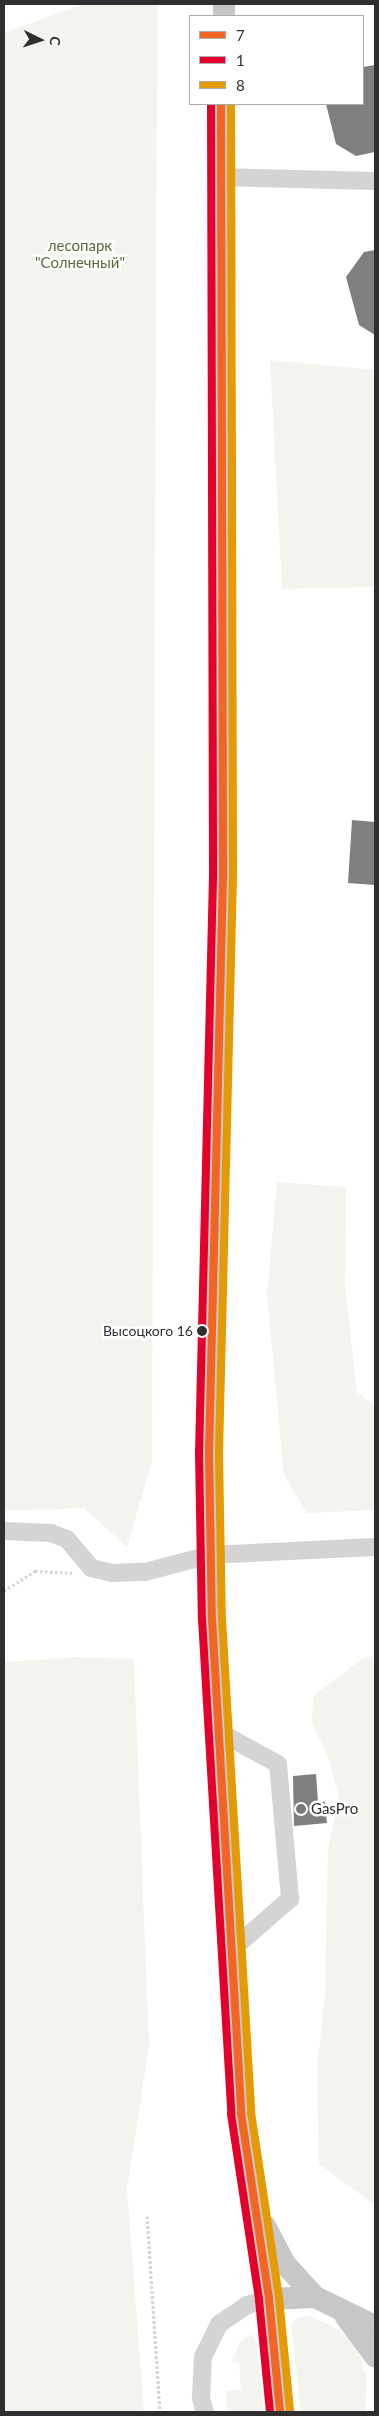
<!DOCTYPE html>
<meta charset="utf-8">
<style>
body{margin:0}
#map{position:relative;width:379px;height:2416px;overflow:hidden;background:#fff;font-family:Lato,sans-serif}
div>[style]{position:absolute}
.green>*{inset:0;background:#f2f5ed}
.building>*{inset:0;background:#7f7f7f}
.path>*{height:3px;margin-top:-1.5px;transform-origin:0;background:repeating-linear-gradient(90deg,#d4d4d4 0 2.5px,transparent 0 5px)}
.minor>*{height:18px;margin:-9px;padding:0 9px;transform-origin:9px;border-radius:9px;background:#d4d4d4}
.major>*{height:22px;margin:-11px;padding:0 11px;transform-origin:11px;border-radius:11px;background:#c7c7c7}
.bus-1>*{height:8px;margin:-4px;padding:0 4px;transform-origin:4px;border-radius:4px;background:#f26522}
.bus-2>*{height:8px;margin:-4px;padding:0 4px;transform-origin:4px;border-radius:4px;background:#e4002b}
.bus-3>*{height:8px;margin:-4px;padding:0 4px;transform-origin:4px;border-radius:4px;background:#e39a05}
.dots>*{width:14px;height:14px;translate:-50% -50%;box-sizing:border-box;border:2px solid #fff;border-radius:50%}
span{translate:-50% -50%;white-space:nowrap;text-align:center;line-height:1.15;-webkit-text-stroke:5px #fff;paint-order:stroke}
.bus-label{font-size:14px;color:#2f2f2f}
.right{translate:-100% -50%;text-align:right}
.park-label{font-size:15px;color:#576b3d}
.poi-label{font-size:15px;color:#2f2f2f}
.left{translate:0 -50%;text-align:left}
.frame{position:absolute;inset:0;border:5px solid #2f2f2f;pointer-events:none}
.legend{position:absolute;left:189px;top:15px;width:175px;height:90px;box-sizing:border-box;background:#fff;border:1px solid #acacac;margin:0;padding:6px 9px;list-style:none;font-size:15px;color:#2f2f2f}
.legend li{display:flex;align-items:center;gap:10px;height:25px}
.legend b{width:25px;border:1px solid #acacac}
.north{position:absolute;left:15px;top:15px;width:50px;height:50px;-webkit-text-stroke:4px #fff;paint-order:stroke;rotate:94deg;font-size:14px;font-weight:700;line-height:20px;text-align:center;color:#2f2f2f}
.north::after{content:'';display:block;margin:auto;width:18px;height:22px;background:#2f2f2f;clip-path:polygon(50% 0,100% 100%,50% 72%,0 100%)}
</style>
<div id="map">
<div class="green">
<i style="clip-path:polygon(83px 4px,157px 4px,152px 1461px,127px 1547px,84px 1508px,4px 1511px,4px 33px)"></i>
<i style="clip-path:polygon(270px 360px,375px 370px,375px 587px,282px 589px)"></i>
<i style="clip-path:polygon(277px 1182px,346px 1187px,345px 1286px,357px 1392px,375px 1406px,375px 1510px,307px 1513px,284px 1475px,267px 1295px)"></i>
<i style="clip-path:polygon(375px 1656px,375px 2205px,319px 2164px,317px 2068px,325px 1996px,328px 1849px,339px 1798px,328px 1756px,312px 1724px,313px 1696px,363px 1658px)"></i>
<i style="clip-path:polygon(78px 1657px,134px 1659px,149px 2046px,127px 2190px,144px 2412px,4px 2412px,4px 1662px)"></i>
<i style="clip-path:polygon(310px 2316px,340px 2330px,357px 2348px,367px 2378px,365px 2412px,301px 2412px,291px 2325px,298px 2317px)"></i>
<i style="clip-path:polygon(251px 2334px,256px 2340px,264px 2412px,228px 2412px,226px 2391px,241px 2390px,239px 2363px,232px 2361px,240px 2342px)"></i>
</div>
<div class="building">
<i style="clip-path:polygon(375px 65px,375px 152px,356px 156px,336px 144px,326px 104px,363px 104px,363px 67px)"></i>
<i style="clip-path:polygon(375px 250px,375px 335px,359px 325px,346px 277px,364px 252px)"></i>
<i style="clip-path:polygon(352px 820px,375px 822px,375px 885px,348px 883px)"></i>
<i style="clip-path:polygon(316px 1774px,318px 1802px,325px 1802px,327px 1823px,294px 1826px,293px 1776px)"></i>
</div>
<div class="path">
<i style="left:4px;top:1591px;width:37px;rotate:-33deg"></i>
<i style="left:35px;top:1571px;width:39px;rotate:3deg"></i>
<i style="left:147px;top:2216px;width:196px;rotate:86.2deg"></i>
</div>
<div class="minor">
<i style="left:218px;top:177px;width:157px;rotate:1.5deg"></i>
<i style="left:4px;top:1531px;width:47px;rotate:2.4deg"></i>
<i style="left:51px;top:1533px;width:17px;rotate:21deg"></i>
<i style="left:67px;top:1539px;width:38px;rotate:50deg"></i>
<i style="left:91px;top:1568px;width:22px;rotate:13deg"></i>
<i style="left:112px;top:1573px;width:33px;rotate:-2deg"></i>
<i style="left:145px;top:1572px;width:67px;rotate:-14.7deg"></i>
<i style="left:210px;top:1555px;width:165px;rotate:-2.8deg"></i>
<i style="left:217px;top:1731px;width:69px;rotate:28.4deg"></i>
<i style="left:278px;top:1764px;width:136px;rotate:84.9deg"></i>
<i style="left:290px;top:1899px;width:81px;rotate:139deg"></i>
<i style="left:205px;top:2412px;width:15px;rotate:-106deg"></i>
<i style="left:201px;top:2398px;width:41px;rotate:-87.2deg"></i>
<i style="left:203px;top:2357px;width:37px;rotate:-64deg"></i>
<i style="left:219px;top:2324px;width:34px;rotate:-34deg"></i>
<i style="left:247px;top:2305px;width:23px;rotate:-15deg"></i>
</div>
<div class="major">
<i style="left:224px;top:16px;width:12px;rotate:-90deg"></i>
<i style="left:221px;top:104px;width:772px;rotate:89.85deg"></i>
<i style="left:223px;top:876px;width:578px;rotate:91.39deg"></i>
<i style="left:209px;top:1454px;width:165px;rotate:89deg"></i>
<i style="left:212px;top:1619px;width:495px;rotate:86.6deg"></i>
<i style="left:241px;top:2113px;width:188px;rotate:81.4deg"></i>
<i style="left:269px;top:2299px;width:114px;rotate:84.4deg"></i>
<i style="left:265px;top:2226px;width:43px;rotate:62.2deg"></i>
<i style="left:285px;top:2264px;width:45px;rotate:47.7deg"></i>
<i style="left:315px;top:2297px;width:67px;rotate:25.8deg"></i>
<i style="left:269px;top:2299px;width:46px;rotate:-2.5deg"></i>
<i style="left:346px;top:2317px;width:49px;rotate:53.4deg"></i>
</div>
<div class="bus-1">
<i style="left:221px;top:104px;width:772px;rotate:89.85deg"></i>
<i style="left:223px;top:876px;width:578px;rotate:91.39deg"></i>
<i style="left:209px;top:1454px;width:165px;rotate:89deg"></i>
<i style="left:212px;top:1619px;width:495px;rotate:86.6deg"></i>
<i style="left:241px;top:2113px;width:188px;rotate:81.4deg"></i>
<i style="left:269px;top:2299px;width:114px;rotate:84.4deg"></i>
</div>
<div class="bus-2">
<i style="left:211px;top:104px;width:772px;rotate:89.85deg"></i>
<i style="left:213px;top:876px;width:578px;rotate:91.39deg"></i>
<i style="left:199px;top:1454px;width:165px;rotate:89deg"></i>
<i style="left:202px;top:1619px;width:496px;rotate:86.6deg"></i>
<i style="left:231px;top:2114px;width:188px;rotate:81.4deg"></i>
<i style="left:259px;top:2300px;width:113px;rotate:84.4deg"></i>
</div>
<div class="bus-3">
<i style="left:231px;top:104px;width:772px;rotate:89.85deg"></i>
<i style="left:233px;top:876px;width:578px;rotate:91.39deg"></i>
<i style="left:219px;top:1454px;width:165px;rotate:89deg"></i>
<i style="left:222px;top:1619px;width:494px;rotate:86.6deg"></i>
<i style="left:251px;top:2112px;width:188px;rotate:81.4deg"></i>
<i style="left:279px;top:2298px;width:114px;rotate:84.4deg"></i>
</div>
<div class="dots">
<i style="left:202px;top:1331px;background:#2f2f2f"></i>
<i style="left:301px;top:1809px;background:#787878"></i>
</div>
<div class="bus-label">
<span class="right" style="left:193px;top:1331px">Высоцкого 16</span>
</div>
<div class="park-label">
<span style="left:80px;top:254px">лесопарк<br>"Солнечный"</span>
</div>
<div class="poi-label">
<span class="left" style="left:311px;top:1809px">GasPro</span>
</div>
<div class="frame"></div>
<ul class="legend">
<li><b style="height:6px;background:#f26522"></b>7</li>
<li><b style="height:6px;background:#e4002b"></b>1</li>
<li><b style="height:6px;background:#e39a05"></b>8</li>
</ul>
<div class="north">С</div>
</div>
